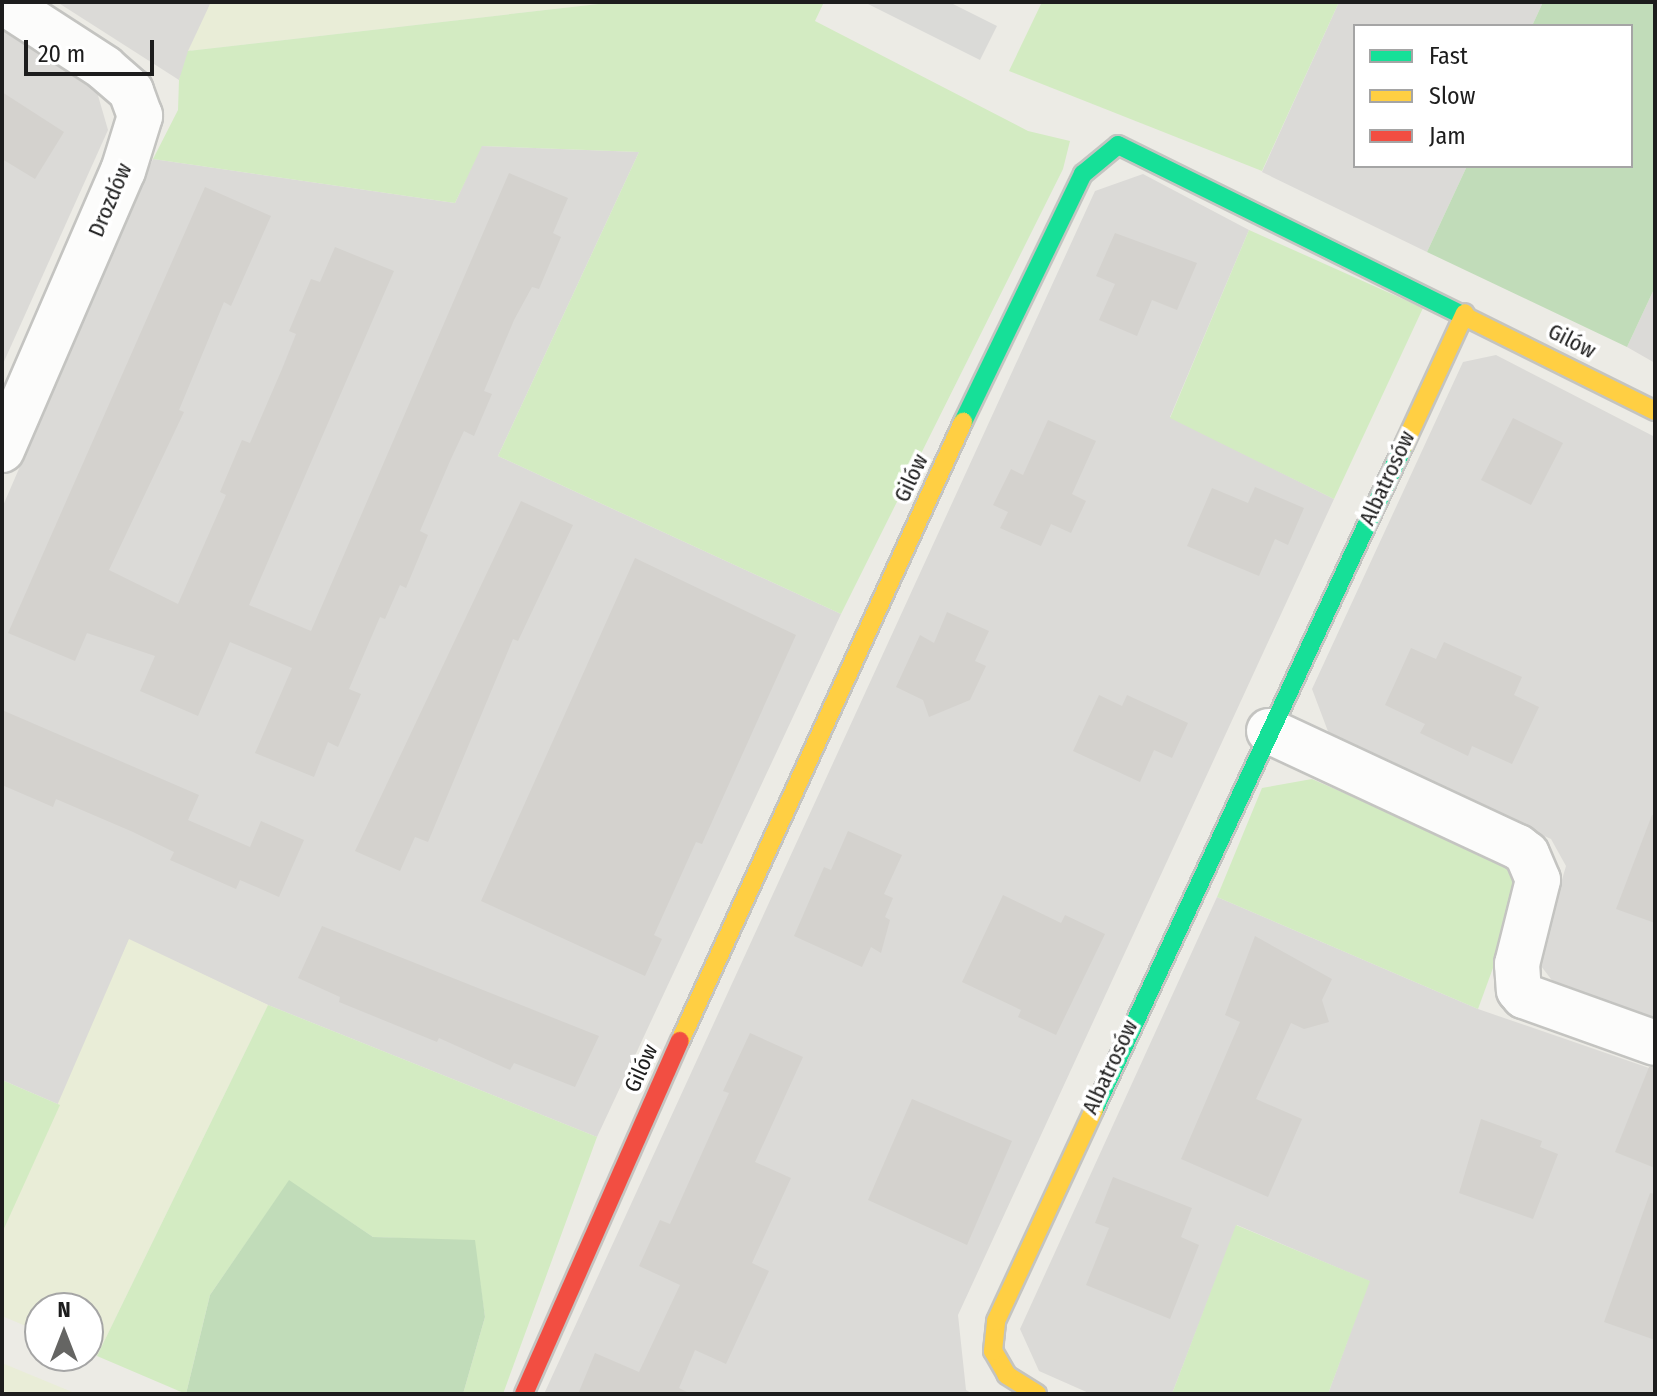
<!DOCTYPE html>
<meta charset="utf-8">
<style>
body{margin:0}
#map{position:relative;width:1657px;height:1396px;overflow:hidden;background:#ecebe5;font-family:"Fira Sans Condensed",sans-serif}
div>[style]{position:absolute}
.residential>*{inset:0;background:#dbdad7}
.farmland>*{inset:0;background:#e9edd7}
.grass>*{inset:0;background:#d3ebc2}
.forest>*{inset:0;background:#c1dcb9}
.parking>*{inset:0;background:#dadad7}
.building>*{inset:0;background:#d4d2ce}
.roads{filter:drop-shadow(2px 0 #c4c4c1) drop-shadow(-2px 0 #c4c4c1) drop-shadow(0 2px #c4c4c1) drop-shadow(0 -2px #c4c4c1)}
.street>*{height:44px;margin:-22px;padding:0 22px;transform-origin:22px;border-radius:22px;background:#fcfcfb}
.fast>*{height:18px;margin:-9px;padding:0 9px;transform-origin:9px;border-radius:9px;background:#16e098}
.slow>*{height:18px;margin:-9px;padding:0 9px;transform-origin:9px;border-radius:9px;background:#ffcf43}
.jam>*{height:18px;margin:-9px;padding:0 9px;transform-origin:9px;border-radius:9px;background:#f24e42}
span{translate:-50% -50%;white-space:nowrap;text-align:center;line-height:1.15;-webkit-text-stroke:7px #fff;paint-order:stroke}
.street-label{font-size:22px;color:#1d1d1d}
.frame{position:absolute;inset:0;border:4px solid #1d1d1d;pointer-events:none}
.legend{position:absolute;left:1353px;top:24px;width:280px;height:144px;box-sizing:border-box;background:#fff;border:2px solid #a5a5a5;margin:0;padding:10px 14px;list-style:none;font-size:24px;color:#1d1d1d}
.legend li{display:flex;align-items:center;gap:16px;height:40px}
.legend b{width:40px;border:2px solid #a5a5a5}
.north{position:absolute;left:24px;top:1292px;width:80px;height:80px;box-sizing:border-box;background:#fff;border:2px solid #a5a5a5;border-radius:50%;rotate:0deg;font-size:22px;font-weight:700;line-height:32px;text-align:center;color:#1d1d1d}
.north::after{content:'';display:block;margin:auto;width:28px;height:36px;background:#656563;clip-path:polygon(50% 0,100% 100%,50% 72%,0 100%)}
.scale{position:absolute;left:24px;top:40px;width:130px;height:36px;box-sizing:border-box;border:4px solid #1d1d1d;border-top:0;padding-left:10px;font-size:24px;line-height:28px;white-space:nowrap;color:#1d1d1d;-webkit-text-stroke:6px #fff;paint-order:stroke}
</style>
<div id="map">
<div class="residential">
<i style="clip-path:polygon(57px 2px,211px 2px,179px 80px)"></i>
<i style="clip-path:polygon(1339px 2px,1543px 2px,1532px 26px,1355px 26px,1355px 166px,1467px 166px,1427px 252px,1262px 172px)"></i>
<i style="clip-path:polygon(2px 30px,97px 92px,108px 130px,2px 366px)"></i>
<i style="clip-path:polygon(481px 146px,639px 152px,498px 456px,841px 614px,597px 1137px,268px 1005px,129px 940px,60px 1105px,2px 1080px,2px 508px,153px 159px,455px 203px)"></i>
<i style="clip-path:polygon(1143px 174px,1249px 230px,1170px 417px,1334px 499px,958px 1315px,966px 1390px,973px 1394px,544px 1394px,1095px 191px)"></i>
<i style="clip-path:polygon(1655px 287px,1655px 363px,1627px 347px)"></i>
<i style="clip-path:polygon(1496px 355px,1655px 437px,1655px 1022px,1557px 987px,1538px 962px,1566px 866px,1551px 839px,1332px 742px,1312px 689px,1463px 362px)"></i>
<i style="clip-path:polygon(1217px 897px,1478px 1009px,1655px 1070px,1655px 1394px,1328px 1394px,1369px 1281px,1237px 1225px,1172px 1394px,1091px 1394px,1039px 1371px,1020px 1329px)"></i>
</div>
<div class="farmland">
<i style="clip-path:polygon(211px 2px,616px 2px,188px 51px)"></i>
<i style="clip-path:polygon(129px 939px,268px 1005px,97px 1356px,88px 1352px,88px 1308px,40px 1308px,40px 1332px,2px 1316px,2px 1233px)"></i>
<i style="clip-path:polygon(2px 1363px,77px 1394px,2px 1394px)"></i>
</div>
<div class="grass">
<i style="clip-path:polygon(616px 2px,824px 2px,815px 21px,1028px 131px,1070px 141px,1063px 169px,841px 614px,498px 456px,639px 152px,482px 146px,455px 203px,153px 159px,178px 110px,179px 80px,188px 51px)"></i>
<i style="clip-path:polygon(1042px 2px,1339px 2px,1262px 171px,1009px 71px)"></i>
<i style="clip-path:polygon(1249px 230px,1423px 308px,1334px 499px,1170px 418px)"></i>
<i style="clip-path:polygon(1312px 779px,1505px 863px,1520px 894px,1478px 1009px,1217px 897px,1262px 788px)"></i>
<i style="clip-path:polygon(268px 1005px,597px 1137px,503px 1394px,463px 1394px,485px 1317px,474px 1241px,373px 1237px,289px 1181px,210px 1295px,186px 1394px,97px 1356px)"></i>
<i style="clip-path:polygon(2px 1080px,60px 1105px,2px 1233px)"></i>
<i style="clip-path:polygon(1236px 1225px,1370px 1281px,1328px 1394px,1172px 1394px)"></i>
</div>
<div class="forest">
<i style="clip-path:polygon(1543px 2px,1655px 2px,1655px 287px,1627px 347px,1427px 252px,1467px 166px,1631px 166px,1631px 26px,1532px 26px)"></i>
<i style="clip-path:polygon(289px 1180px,373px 1237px,475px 1240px,485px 1317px,463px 1394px,186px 1394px,210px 1295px)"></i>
</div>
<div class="parking">
<i style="clip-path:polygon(864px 2px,949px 2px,997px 26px,980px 60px)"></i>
</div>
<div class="building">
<i style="clip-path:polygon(2px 92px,64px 132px,35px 179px,2px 159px)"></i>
<i style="clip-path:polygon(509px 173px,568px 198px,553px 233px,561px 237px,539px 289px,532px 287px,514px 320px,484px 391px,492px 394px,474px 436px,464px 431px,450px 461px,420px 531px,428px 535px,406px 588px,400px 585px,385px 619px,380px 617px,349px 689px,361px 694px,338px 747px,328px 742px,314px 777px,255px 753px,292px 668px,230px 642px,198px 716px,140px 691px,155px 656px,87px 633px,75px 661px,8px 633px,205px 187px,271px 216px,231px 306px,224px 302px,179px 410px,184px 412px,109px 570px,178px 604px,226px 495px,220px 492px,242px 440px,250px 443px,282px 369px,296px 334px,289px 331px,311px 279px,320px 282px,335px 247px,394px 271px,249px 605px,311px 631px)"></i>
<i style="clip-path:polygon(1115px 233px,1197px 263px,1177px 310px,1152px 300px,1137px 336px,1099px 320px,1115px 284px,1096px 276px)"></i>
<i style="clip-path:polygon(1513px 418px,1563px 443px,1531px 505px,1481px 480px)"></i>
<i style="clip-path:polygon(1048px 420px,1096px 441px,1072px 494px,1086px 501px,1071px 533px,1051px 524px,1041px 546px,1000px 528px,1008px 512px,993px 505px,1011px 469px,1023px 475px)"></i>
<i style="clip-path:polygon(1255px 487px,1304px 508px,1288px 545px,1275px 539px,1259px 576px,1187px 546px,1212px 488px,1248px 503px)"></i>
<i style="clip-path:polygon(521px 501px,573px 525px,518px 641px,513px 639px,428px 842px,415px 837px,400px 871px,355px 851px)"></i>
<i style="clip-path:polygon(635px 558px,796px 635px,702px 844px,696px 842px,654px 935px,662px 939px,645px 976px,481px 901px)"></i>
<i style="clip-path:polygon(947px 612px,989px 631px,975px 661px,986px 666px,970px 700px,929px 717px,923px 700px,896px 687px,920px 635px,934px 643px)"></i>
<i style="clip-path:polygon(1444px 642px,1522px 677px,1514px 695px,1539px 707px,1512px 764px,1472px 746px,1468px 756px,1420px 733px,1425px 724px,1385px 705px,1411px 648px,1436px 659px)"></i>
<i style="clip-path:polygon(1099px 695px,1122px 706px,1127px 695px,1188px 723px,1172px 758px,1154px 750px,1140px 782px,1073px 751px)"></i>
<i style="clip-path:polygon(2px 710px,199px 795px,188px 820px,250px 847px,261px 821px,304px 840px,279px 897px,240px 880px,236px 889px,170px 860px,174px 852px,133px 832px,56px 799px,53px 807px,2px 785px)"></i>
<i style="clip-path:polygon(1652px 815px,1655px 815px,1655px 923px,1616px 909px)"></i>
<i style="clip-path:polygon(848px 831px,902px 855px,884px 894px,893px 898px,885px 917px,890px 920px,881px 953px,871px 947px,862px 967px,794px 936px,824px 867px,831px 870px)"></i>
<i style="clip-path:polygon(1003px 895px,1061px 923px,1065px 915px,1105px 934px,1056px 1035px,1018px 1017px,1021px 1010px,962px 982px)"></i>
<i style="clip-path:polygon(322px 926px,599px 1036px,575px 1087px,514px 1063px,510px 1070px,439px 1038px,437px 1042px,339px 1002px,340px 997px,298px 978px)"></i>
<i style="clip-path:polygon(1255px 936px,1332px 979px,1322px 1000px,1329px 1022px,1304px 1029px,1291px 1023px,1256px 1099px,1302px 1119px,1268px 1197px,1181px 1159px,1240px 1022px,1225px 1015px)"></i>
<i style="clip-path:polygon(750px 1033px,803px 1057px,755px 1162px,791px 1178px,752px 1263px,769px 1271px,726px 1364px,695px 1350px,679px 1388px,691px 1394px,578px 1394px,595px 1353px,639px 1372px,680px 1285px,639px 1266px,660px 1220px,670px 1224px,729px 1093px,723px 1091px)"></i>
<i style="clip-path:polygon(1649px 1067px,1655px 1067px,1655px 1168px,1615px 1152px)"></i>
<i style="clip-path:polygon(912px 1099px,1012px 1141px,967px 1245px,868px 1200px)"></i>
<i style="clip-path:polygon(1481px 1119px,1542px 1141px,1540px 1147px,1558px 1154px,1533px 1219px,1459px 1193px)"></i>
<i style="clip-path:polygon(1113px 1177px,1192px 1208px,1181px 1237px,1199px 1245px,1170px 1319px,1086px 1285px,1109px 1228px,1095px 1223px)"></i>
<i style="clip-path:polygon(1650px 1193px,1655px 1194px,1655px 1340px,1604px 1322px)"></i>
</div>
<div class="roads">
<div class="street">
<i style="left:2px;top:450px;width:304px;rotate:-66.6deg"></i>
<i style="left:123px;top:171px;width:58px;rotate:-72.8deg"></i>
<i style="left:140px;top:116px;width:27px;rotate:-110deg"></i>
<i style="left:131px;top:91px;width:35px;rotate:-139deg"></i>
<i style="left:105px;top:68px;width:121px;rotate:-147.1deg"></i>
<i style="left:1269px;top:731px;width:275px;rotate:25deg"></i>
<i style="left:1518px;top:847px;width:11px;rotate:38deg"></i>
<i style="left:1527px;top:854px;width:28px;rotate:67deg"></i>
<i style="left:1538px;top:880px;width:87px;rotate:104deg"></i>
<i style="left:1517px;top:964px;width:26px;rotate:86deg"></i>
<i style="left:1519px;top:990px;width:8px;rotate:50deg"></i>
<i style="left:1524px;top:996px;width:139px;rotate:19.7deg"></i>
</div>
<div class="fast">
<i style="left:963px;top:422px;width:276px;rotate:-64.2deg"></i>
<i style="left:1083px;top:174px;width:45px;rotate:-39.6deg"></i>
<i style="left:1118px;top:145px;width:388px;rotate:26.3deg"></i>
<i style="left:1094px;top:1110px;width:734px;rotate:-65.01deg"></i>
</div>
<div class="slow">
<i style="left:1466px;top:317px;width:211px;rotate:26.4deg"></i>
<i style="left:1404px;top:445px;width:145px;rotate:-65.2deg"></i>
<i style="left:680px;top:1041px;width:681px;rotate:-65.43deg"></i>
<i style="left:1037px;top:1394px;width:36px;rotate:-148deg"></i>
<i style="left:1007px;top:1375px;width:28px;rotate:-120deg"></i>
<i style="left:993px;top:1351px;width:30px;rotate:-84deg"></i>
<i style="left:996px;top:1321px;width:233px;rotate:-65.1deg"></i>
</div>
<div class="jam">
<i style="left:524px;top:1394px;width:386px;rotate:-66.2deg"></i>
</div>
</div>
<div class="street-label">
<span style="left:110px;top:200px;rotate:-67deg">Drozdów</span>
<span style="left:1572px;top:341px;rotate:27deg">Gilów</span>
<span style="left:911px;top:478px;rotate:-65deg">Gilów</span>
<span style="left:1387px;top:478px;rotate:-65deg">Albatrosów</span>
<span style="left:1110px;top:1067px;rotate:-65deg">Albatrosów</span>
<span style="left:641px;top:1068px;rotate:-66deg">Gilów</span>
</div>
<div class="frame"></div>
<ul class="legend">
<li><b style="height:10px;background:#16e098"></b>Fast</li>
<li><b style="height:10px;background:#ffcf43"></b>Slow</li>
<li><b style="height:10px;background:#f24e42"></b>Jam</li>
</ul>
<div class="north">N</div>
<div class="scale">20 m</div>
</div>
